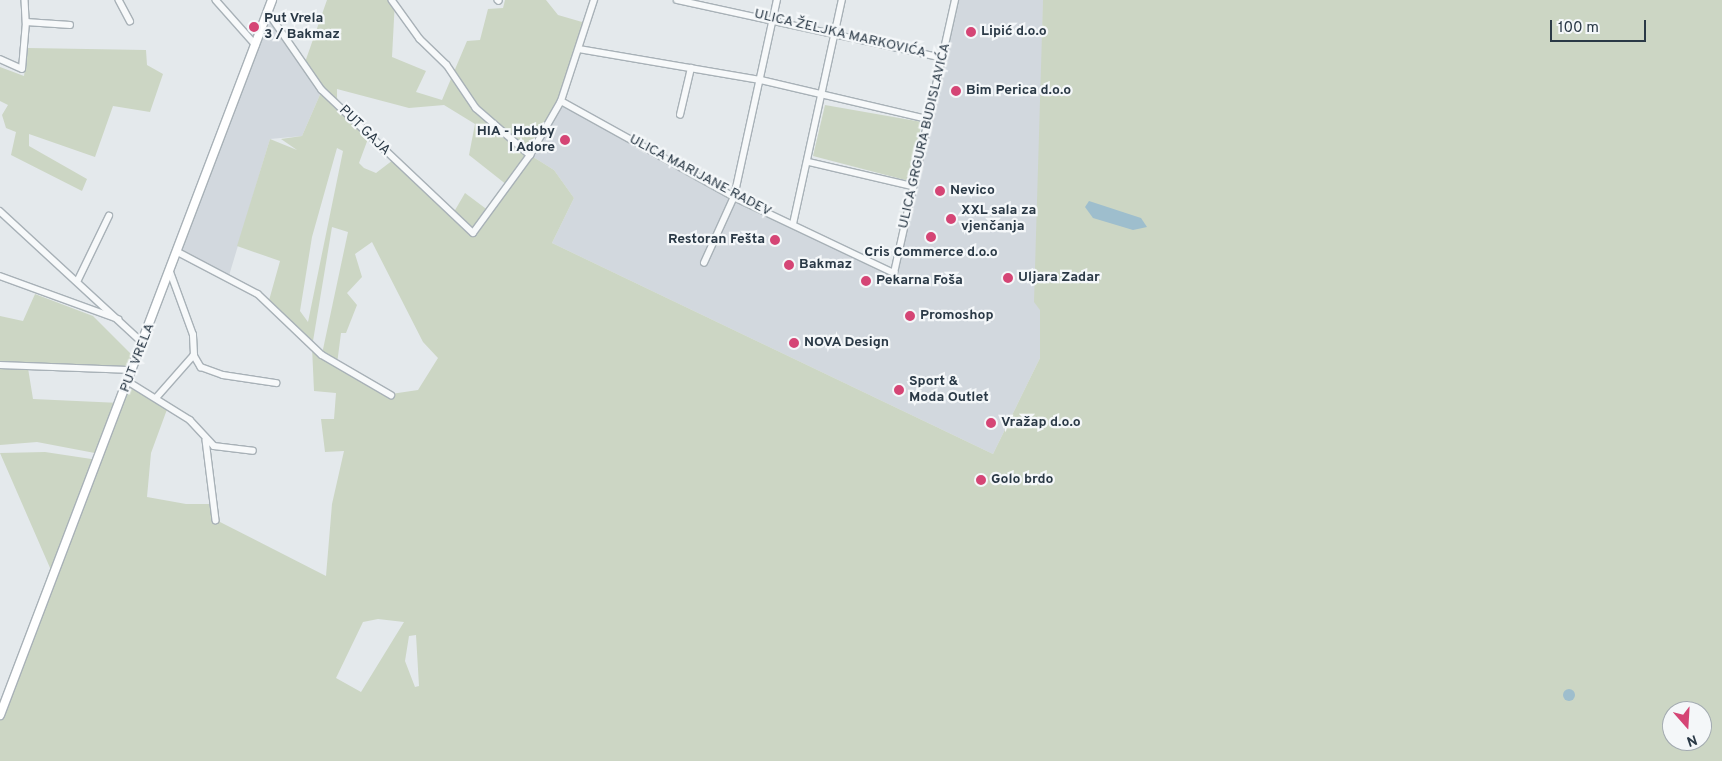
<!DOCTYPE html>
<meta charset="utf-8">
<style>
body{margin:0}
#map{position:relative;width:1722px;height:761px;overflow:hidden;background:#e4e9ec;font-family:Overpass,sans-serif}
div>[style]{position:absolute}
.built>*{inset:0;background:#d2d8de}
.green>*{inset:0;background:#ccd6c4}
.water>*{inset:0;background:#9ebecd}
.round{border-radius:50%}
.roads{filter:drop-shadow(1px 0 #a8b1b7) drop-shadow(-1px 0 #a8b1b7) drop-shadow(0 1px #a8b1b7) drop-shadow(0 -1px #a8b1b7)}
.street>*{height:5.5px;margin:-2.75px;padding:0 2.75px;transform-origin:2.75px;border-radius:2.75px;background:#f7f9fa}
.secondary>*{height:8px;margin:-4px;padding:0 4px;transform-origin:4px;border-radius:4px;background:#fff}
.dots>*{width:14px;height:14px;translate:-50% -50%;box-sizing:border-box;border:2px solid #f4f7f9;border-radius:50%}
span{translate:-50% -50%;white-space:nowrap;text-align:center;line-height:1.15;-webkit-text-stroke:4.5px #f4f7f9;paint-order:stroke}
.poi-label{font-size:14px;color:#2a3946;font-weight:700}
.left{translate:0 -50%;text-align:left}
.right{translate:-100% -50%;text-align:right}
.street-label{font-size:14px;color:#2a3946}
.north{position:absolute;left:1662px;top:701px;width:50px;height:50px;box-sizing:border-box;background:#f4f7f9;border:1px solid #a3abb1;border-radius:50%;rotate:161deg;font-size:14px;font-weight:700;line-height:20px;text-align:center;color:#2a3946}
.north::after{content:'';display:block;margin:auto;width:18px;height:22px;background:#d54575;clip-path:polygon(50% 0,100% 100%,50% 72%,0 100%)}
.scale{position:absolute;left:1550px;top:20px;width:96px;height:22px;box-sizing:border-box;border:2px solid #2a3946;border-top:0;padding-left:6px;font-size:15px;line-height:18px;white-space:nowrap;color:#2a3946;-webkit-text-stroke:4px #f4f7f9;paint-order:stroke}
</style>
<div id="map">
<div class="built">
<i style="clip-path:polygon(955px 0,1043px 0,1040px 358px,993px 454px,552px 243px,574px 198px,554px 170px,530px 155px,561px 101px,734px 197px,894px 272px)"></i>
<i style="clip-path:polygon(270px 15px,322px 90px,302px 136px,270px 139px,228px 279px,178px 252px)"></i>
</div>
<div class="green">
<i style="clip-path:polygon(evenodd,327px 0,395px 0,392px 57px,426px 71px,416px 92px,442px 100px,467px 41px,480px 40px,488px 9px,503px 8px,505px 0,546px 0,558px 15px,589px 24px,561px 101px,530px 155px,554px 170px,574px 198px,552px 243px,993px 454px,1040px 358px,1040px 310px,1034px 302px,1043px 0,1722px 0,1722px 761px,0 761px,0 715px,54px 577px,0 453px,45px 452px,98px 460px,100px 454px,37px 442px,0 445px,0 316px,23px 321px,35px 294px,93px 316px,132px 355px,125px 373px,27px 362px,33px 399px,120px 403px,129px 382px,169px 404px,151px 453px,147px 497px,186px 504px,214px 504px,220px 522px,326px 576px,332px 504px,344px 451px,325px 452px,321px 419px,334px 419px,336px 393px,314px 391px,312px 347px,322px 354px,348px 232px,332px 227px,313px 341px,268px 304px,280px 261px,237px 246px,270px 139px,297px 150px,281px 139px,302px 136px,322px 90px,304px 65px,327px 0,337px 89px,409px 108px,444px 105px,475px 124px,469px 155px,507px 185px,489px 211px,465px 193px,451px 217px,393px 160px,376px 173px,364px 168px,359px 163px,369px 136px,349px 116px,337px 98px,337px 89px,327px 0,337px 148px,343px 151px,308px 322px,300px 311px,312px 237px,337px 148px,327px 0,372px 242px,423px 342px,438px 358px,418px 390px,391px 394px,337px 364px,341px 333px,346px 333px,357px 305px,347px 293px,362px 277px,355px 254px,372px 242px,327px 0,378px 619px,404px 622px,361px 692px,336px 678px,363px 622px,378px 619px,327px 0,416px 635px,419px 686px,415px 687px,405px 661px,409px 636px,416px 635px,327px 0,1672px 711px,1702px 711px,1702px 741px,1672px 741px,1672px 711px)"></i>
<i style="clip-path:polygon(28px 48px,146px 50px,147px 65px,163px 74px,150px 112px,113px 106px,95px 157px,29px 134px,29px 146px,87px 179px,82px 191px,11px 155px,16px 132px,6px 128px,2px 115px,8px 105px,0 101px,0 67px,24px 76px)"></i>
<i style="clip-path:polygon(825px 105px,922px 122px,909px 181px,813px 156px)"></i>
</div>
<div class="water">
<i style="clip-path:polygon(1089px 201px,1141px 218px,1147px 227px,1133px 230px,1093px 218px,1085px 207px)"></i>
<i class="round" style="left:1563px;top:689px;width:12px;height:12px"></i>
</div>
<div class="roads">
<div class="street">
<i style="left:25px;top:0;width:22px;rotate:87deg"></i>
<i style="left:26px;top:22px;width:44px;rotate:3.9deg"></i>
<i style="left:119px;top:0;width:24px;rotate:62deg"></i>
<i style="left:216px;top:0;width:60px;rotate:48.4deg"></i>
<i style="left:392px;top:0;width:48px;rotate:54.3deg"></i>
<i style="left:420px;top:39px;width:37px;rotate:44deg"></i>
<i style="left:447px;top:65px;width:52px;rotate:56deg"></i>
<i style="left:476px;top:108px;width:72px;rotate:41deg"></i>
<i style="left:498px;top:0;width:1px;rotate:45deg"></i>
<i style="left:677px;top:0;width:271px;rotate:12.3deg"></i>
<i style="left:270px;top:15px;width:91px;rotate:55.3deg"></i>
<i style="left:322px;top:90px;width:208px;rotate:43.4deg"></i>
<i style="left:473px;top:233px;width:97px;rotate:-53.8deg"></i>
<i style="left:530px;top:155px;width:62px;rotate:-60.1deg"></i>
<i style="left:561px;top:101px;width:106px;rotate:-71.9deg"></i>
<i style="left:579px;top:49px;width:185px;rotate:9.7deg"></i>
<i style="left:761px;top:80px;width:171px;rotate:13.2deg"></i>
<i style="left:0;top:59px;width:24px;rotate:24deg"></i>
<i style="left:22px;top:69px;width:47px;rotate:-85.1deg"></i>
<i style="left:561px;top:101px;width:198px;rotate:29deg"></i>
<i style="left:734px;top:197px;width:177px;rotate:25.4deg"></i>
<i style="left:894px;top:273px;width:280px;rotate:-77.4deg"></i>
<i style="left:680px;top:115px;width:48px;rotate:-76.8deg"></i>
<i style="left:809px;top:162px;width:106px;rotate:13.1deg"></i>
<i style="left:0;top:211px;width:195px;rotate:42.7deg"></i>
<i style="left:793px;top:224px;width:229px;rotate:-77.7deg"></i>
<i style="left:178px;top:252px;width:90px;rotate:27.7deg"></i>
<i style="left:258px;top:294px;width:88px;rotate:43.6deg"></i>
<i style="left:322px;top:355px;width:80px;rotate:30.1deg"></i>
<i style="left:704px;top:263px;width:72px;rotate:-65.6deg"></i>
<i style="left:734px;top:197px;width:202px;rotate:-77.7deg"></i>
<i style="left:0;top:276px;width:126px;rotate:20deg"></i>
<i style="left:78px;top:280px;width:71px;rotate:-64.2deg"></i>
<i style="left:194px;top:355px;width:14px;rotate:60deg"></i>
<i style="left:201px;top:367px;width:23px;rotate:20deg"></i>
<i style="left:223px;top:375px;width:54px;rotate:8.6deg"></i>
<i style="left:0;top:365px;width:133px;rotate:2.2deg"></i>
<i style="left:129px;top:382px;width:72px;rotate:31.9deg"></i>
<i style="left:190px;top:420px;width:35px;rotate:47deg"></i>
<i style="left:214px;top:446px;width:39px;rotate:7deg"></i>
<i style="left:156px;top:398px;width:57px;rotate:-48.5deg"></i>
<i style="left:194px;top:355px;width:20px;rotate:-93deg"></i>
<i style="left:193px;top:335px;width:67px;rotate:-110.1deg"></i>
<i style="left:206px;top:440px;width:81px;rotate:82.9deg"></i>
</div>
<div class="secondary">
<i style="left:0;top:715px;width:765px;rotate:-69.17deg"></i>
</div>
</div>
<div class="dots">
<i style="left:254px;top:27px;background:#d54575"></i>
<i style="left:971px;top:32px;background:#d54575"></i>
<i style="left:956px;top:91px;background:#d54575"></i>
<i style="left:565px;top:140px;background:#d54575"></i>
<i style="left:940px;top:191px;background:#d54575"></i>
<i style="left:951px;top:219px;background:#d54575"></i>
<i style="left:931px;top:237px;background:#d54575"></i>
<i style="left:775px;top:240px;background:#d54575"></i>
<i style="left:789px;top:265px;background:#d54575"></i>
<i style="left:1008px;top:278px;background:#d54575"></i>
<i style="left:866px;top:281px;background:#d54575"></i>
<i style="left:910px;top:316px;background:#d54575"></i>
<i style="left:794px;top:343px;background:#d54575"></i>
<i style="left:899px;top:390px;background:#d54575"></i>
<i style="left:991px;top:423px;background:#d54575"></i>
<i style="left:981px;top:480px;background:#d54575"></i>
</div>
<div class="poi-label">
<span class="left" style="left:264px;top:27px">Put Vrela<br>3 / Bakmaz</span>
<span class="left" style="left:981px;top:32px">Lipić d.o.o</span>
<span class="left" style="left:966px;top:91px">Bim Perica d.o.o</span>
<span class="right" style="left:555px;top:140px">HIA - Hobby<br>I Adore</span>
<span class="left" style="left:950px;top:191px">Nevico</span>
<span class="left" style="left:961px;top:219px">XXL sala za<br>vjenčanja</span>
<span class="right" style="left:765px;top:240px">Restoran Fešta</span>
<span style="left:931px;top:253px">Cris Commerce d.o.o</span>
<span class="left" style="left:799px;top:265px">Bakmaz</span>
<span class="left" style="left:1018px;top:278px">Uljara Zadar</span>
<span class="left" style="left:876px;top:281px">Pekarna Foša</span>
<span class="left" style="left:920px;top:316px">Promoshop</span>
<span class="left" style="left:804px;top:343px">NOVA Design</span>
<span class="left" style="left:909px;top:390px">Sport &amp;<br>Moda Outlet</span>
<span class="left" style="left:1001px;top:423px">Vražap d.o.o</span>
<span class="left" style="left:991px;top:480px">Golo brdo</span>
</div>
<div class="street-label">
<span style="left:840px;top:34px;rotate:13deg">ULICA ŽELJKA MARKOVIĆA</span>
<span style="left:364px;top:131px;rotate:44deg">PUT GAJA</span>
<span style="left:925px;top:136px;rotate:-77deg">ULICA GRGURA BUDISLAVIĆA</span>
<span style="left:700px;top:176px;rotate:28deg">ULICA MARIJANE RADEV</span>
<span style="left:138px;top:358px;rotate:-69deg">PUT VRELA</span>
</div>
<div class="north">N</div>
<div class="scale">100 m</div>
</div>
